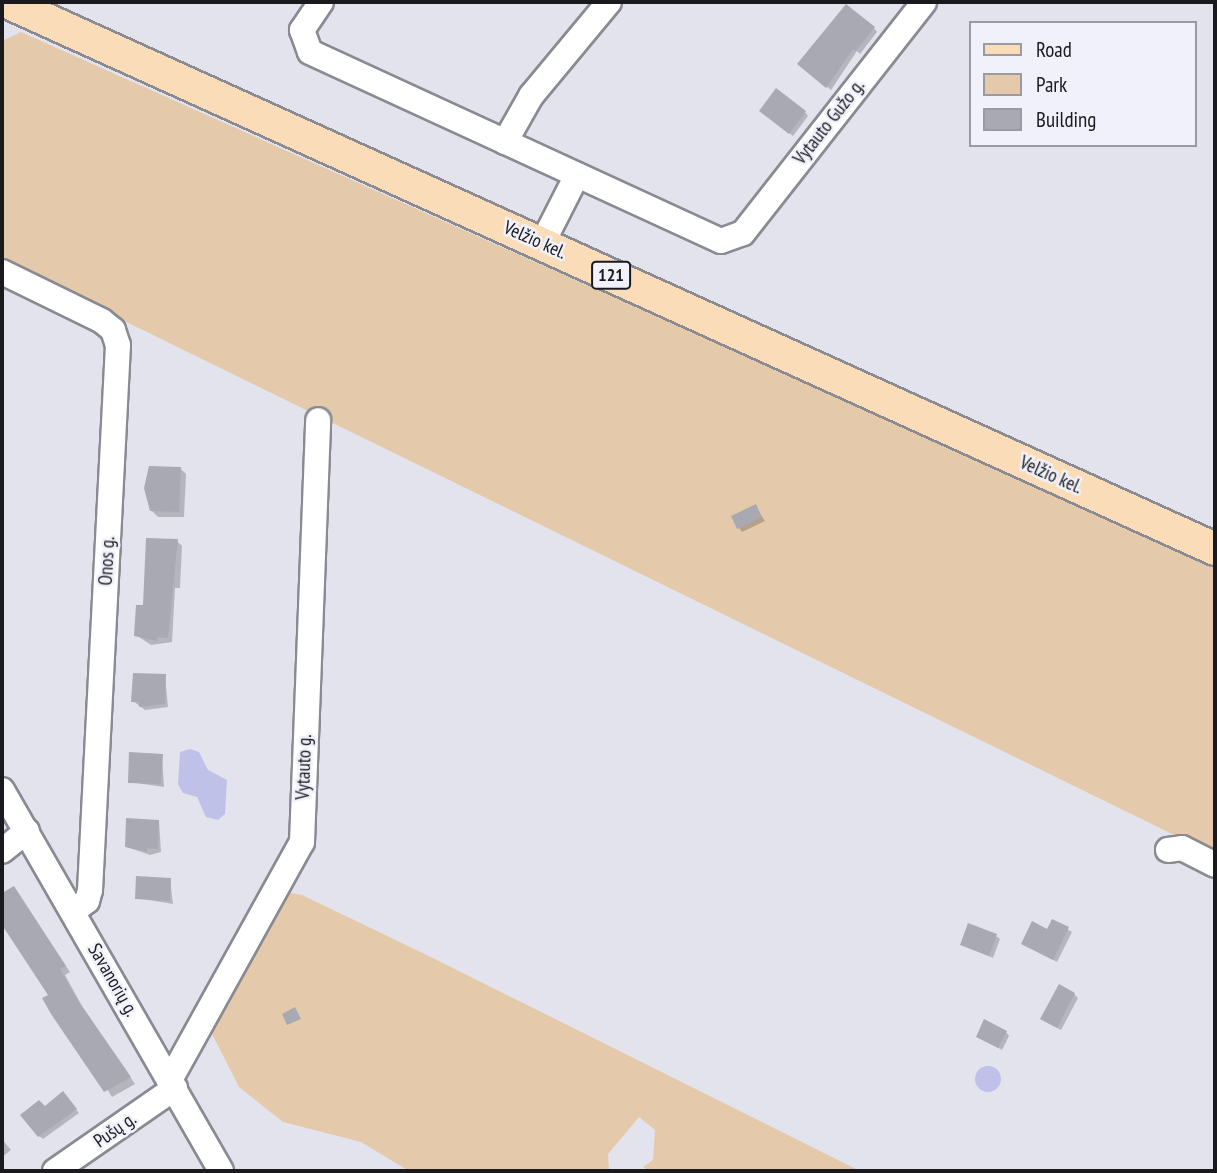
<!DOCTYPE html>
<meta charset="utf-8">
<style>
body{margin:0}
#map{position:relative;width:1217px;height:1173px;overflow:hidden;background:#e3e3ed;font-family:"PT Sans Narrow",sans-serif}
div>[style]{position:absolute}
.green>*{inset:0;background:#e4caaa}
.water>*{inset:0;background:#bfc1e8}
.round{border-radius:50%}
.shadow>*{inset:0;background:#0003}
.building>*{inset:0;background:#a8a9b2}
.roads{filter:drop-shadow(2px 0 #898a92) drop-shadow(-2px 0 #898a92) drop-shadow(0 2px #898a92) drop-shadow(0 -2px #898a92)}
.minor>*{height:24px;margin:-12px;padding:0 12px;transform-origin:12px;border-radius:12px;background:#fff}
.major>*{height:32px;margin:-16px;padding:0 16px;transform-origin:16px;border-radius:16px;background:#faddb8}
span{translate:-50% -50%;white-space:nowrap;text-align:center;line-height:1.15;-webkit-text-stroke:5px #f0f1fa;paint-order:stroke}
.shield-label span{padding:2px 5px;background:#f0f1fa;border:2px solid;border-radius:5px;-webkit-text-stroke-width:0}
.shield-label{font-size:18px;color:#1a1a1e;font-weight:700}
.street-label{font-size:19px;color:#1a1a1e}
.frame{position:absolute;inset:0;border:4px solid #1a1a1e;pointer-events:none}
.legend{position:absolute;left:969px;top:21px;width:228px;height:126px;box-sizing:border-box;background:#f0f1fa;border:2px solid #9a9ba2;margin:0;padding:9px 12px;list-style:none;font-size:21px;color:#1a1a1e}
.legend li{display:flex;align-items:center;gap:14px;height:35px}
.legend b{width:35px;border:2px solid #9a9ba2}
</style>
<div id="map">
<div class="green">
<i style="clip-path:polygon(21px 32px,1215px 566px,1215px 855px,2px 261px,2px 41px)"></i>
<i style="clip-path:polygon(282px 891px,302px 895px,433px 958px,860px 1171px,650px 1171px,643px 1167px,653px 1160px,655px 1130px,639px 1117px,608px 1154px,609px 1171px,409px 1171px,361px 1142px,283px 1122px,239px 1087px,207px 1024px)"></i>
</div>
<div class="water">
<i style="clip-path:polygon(190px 749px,199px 752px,208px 770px,227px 780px,225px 814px,218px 820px,206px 817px,197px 797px,183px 793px,178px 784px,180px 752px)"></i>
<i class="round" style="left:975px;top:1066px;width:26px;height:26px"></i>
</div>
<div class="shadow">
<i style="clip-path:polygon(874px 28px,877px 32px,860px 54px,857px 51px,831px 90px,802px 67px)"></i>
<i style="clip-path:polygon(805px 112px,808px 116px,793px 136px,765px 114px)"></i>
<i style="clip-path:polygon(180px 468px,186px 474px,184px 517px,158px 517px,152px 511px)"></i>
<i style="clip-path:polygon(755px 506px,765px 521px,742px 532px,739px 528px)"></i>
<i style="clip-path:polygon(177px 541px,182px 546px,180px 588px,175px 588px,172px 642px,151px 645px,136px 635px)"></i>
<i style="clip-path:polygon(165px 676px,168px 707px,145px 710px,133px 701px)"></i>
<i style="clip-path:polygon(162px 756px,164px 787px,129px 782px)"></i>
<i style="clip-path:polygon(159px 821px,161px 852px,150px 855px,127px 847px)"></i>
<i style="clip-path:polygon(170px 880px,173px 904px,137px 898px)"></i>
<i style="clip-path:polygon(14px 889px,70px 972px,65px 975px,82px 1006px,135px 1084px,112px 1097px,2px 921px,2px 895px)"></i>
<i style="clip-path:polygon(1053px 921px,1072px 932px,1057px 962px,1023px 943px,1048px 931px)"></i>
<i style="clip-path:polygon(996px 936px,1000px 939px,993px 958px,962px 945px)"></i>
<i style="clip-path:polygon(1074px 994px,1078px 998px,1061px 1030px,1046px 1022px)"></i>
<i style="clip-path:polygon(1006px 1032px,1009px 1036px,1002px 1050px,978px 1036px)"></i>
<i style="clip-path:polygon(66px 1097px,79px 1113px,43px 1139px,39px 1136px,45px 1108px)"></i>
<i style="clip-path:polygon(2px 1139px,11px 1150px,2px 1157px)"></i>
</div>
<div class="building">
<i style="clip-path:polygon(846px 4px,875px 27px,856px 51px,853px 49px,826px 88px,797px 64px)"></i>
<i style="clip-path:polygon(776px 88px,806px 111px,789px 134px,759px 111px)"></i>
<i style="clip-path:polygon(149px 466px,181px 467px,179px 512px,150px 511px,144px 488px)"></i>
<i style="clip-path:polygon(756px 504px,762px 517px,737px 529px,731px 516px)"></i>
<i style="clip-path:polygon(146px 538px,178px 539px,168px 638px,157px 637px,157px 641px,134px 636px,136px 605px,143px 605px)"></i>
<i style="clip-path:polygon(133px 673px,166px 674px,165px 704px,139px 707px,139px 702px,131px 702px)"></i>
<i style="clip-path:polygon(129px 752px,163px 754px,161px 784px,128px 783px)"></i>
<i style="clip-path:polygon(126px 818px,159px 820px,158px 849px,147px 848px,147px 852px,125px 847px)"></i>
<i style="clip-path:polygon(136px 876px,171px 878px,170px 901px,135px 899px)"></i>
<i style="clip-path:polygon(14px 886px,66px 966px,60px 969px,77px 999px,131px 1077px,104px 1092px,51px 1014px,42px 998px,48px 995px,2px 925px,2px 893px)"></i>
<i style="clip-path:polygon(1052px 919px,1069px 927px,1053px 960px,1021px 944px,1032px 921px,1047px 929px)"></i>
<i style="clip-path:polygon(968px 923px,997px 934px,989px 956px,960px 945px)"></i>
<i style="clip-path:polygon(1059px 984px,1075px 993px,1057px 1028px,1040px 1019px)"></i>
<i style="clip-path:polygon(295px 1007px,301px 1019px,287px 1025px,282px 1014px)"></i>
<i style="clip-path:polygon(984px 1019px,1007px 1031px,998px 1048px,976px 1037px)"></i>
<i style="clip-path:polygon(63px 1091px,77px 1109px,38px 1137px,20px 1115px,39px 1100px,45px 1106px)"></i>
</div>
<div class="roads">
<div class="minor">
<i style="left:321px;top:2px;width:34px;rotate:124deg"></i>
<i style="left:302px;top:30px;width:23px;rotate:70deg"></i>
<i style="left:310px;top:52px;width:452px;rotate:24.7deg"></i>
<i style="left:721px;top:241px;width:23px;rotate:-20deg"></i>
<i style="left:743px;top:233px;width:293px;rotate:-51.9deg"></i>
<i style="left:505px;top:142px;width:53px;rotate:-60.5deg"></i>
<i style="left:531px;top:96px;width:122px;rotate:-50.3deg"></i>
<i style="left:542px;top:244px;width:75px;rotate:-63.1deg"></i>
<i style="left:2px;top:272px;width:111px;rotate:26.1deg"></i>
<i style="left:102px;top:321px;width:14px;rotate:39deg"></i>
<i style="left:113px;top:330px;width:16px;rotate:72deg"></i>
<i style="left:118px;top:345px;width:546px;rotate:92.94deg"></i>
<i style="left:90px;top:890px;width:11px;rotate:105deg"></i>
<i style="left:87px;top:901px;width:17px;rotate:144deg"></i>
<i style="left:2px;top:790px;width:439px;rotate:60.1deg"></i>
<i style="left:1168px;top:850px;width:14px;rotate:-8deg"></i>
<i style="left:1182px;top:848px;width:37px;rotate:27deg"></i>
<i style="left:2px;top:851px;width:32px;rotate:-39deg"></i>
<i style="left:170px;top:1080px;width:272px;rotate:-61deg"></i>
<i style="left:302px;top:842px;width:422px;rotate:-87.8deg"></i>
<i style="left:55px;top:1171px;width:146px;rotate:-34.7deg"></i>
</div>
<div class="major">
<i style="left:7px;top:2px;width:1326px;rotate:24.36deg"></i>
</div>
</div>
<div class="shield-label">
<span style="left:611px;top:275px">121</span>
</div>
<div class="street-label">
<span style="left:829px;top:122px;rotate:-52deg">Vytauto Gužo g.</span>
<span style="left:535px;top:240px;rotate:24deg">Velžio kel.</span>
<span style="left:1051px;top:475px;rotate:24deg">Velžio kel.</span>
<span style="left:107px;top:561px;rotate:-87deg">Onos g.</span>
<span style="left:304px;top:767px;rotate:-88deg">Vytauto g.</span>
<span style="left:113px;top:980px;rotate:60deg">Savanorių g.</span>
<span style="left:115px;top:1130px;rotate:-35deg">Pušų g.</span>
</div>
<div class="frame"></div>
<ul class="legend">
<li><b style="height:9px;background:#faddb8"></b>Road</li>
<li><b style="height:19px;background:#e4caaa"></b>Park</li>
<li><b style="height:19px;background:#a8a9b2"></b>Building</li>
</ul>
</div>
